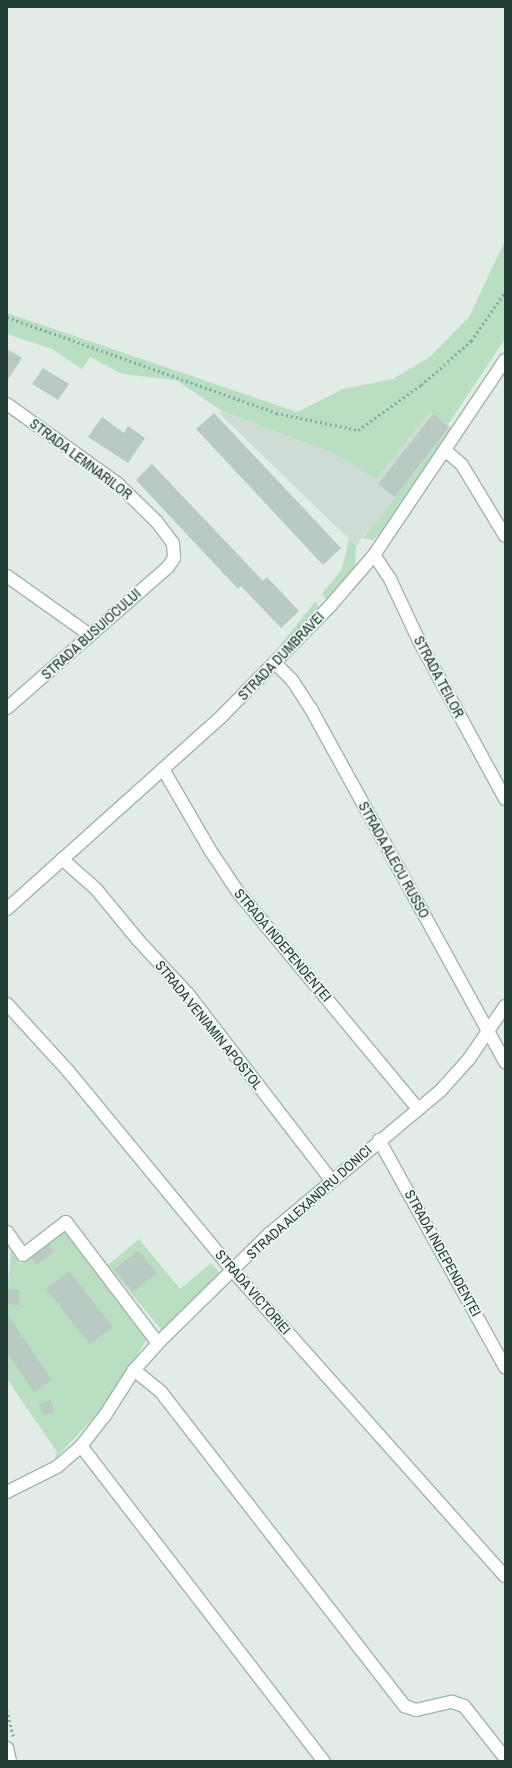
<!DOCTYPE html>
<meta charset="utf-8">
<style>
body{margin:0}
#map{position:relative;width:512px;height:1768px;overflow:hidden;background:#e1ece7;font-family:"Archivo Narrow",sans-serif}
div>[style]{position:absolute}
.built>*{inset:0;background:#cfdcd6}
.green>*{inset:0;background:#b9dec2}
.building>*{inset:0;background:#b9cac2}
.path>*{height:2.5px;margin-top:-1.25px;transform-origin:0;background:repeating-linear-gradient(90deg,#81b0a0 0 2px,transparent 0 5px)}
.roads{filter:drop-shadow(1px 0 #a4b4ae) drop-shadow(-1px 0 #a4b4ae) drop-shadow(0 1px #a4b4ae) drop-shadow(0 -1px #a4b4ae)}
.minor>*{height:12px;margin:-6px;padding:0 6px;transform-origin:6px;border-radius:6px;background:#fff}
span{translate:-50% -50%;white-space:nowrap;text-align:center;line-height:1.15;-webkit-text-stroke:3.5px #f1f8f5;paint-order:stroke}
.street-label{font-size:14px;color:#213d35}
.frame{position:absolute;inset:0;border:8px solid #213d35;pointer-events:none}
</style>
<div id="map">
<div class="built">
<i style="clip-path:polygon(222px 411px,335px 454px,376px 478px,430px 412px,450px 427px,356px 546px,219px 413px)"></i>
</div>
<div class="green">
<i style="clip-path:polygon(504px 243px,505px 339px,447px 426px,430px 412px,376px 479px,335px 454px,222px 411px,176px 380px,122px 374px,90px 357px,82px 369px,52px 349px,7px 334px,7px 313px,297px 412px,343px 389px,393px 379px,431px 356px,469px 317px)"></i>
<i style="clip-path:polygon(450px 427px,454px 430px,383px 531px,373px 540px,363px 538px)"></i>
<i style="clip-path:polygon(349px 539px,356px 546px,355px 568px,327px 600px,322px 594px,342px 569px)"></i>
<i style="clip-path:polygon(316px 601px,318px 609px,280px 651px,277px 649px)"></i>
<i style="clip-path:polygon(64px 1228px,147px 1339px,107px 1403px,55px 1459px,57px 1452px,7px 1379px,7px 1296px,11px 1251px,20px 1264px)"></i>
<i style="clip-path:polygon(evenodd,139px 1239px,180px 1289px,211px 1263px,222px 1275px,163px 1332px,108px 1265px,139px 1239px,138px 1250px,157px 1273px,115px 1269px,115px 1268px,138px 1250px)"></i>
</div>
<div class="building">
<i style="clip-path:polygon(7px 349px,22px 358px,7px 381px)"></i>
<i style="clip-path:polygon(43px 368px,69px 384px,58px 400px,32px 384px)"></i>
<i style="clip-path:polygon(214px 413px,341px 548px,323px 565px,196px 429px)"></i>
<i style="clip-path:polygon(433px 414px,449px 427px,395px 497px,378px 484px)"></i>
<i style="clip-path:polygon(102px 417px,124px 433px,128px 426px,145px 438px,128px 463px,88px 437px)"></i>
<i style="clip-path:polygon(152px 464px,263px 581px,267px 577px,299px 611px,281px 628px,241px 586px,238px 589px,136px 480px)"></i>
<i style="clip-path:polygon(49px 1245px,54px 1251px,37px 1265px,31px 1258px)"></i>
<i style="clip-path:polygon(138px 1250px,157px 1273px,133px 1292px,114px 1269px)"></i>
<i style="clip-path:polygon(69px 1271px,113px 1327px,90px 1344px,46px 1289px)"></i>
<i style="clip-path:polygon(8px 1289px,20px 1290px,19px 1305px,7px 1304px)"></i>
<i style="clip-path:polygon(7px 1314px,52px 1380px,34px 1392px,7px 1353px)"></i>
<i style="clip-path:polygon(51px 1400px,54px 1412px,43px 1415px,39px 1404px)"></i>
</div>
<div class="path">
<i style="left:7px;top:317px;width:286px;rotate:19.6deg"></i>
<i style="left:276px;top:413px;width:84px;rotate:11.7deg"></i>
<i style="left:358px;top:430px;width:77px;rotate:-35.5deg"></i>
<i style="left:421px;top:385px;width:67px;rotate:-41.3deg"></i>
<i style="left:471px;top:341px;width:60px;rotate:-55.2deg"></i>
<i style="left:7px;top:1710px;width:30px;rotate:76deg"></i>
</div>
<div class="roads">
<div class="minor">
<i style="left:7px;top:404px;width:135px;rotate:35.7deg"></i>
<i style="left:117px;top:483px;width:56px;rotate:44.3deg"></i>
<i style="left:157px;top:522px;width:26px;rotate:53deg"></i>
<i style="left:173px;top:543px;width:15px;rotate:86deg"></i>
<i style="left:174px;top:558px;width:11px;rotate:124deg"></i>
<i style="left:168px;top:567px;width:214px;rotate:138.8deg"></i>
<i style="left:446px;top:451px;width:21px;rotate:41deg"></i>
<i style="left:462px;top:465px;width:83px;rotate:58.8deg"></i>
<i style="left:374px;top:555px;width:29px;rotate:56deg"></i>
<i style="left:390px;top:579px;width:68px;rotate:64.9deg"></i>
<i style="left:419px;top:641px;width:180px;rotate:61.4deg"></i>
<i style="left:7px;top:576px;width:102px;rotate:35.4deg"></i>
<i style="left:276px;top:664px;width:23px;rotate:45deg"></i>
<i style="left:292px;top:680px;width:35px;rotate:57deg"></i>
<i style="left:311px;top:709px;width:403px;rotate:61.2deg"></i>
<i style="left:163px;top:769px;width:94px;rotate:59.9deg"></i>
<i style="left:210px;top:850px;width:50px;rotate:56.3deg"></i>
<i style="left:238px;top:892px;width:282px;rotate:50.3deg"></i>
<i style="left:62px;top:859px;width:45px;rotate:41.4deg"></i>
<i style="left:96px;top:889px;width:66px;rotate:50.5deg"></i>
<i style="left:138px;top:940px;width:74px;rotate:47.2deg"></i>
<i style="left:188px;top:994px;width:236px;rotate:52.4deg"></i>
<i style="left:7px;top:909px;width:286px;rotate:-41.9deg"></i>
<i style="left:220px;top:718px;width:157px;rotate:-45.5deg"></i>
<i style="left:330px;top:606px;width:67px;rotate:-49.2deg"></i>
<i style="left:374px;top:555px;width:235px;rotate:-56.1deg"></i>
<i style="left:7px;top:1004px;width:92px;rotate:47.6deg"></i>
<i style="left:69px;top:1072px;width:258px;rotate:50.5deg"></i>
<i style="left:233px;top:1271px;width:409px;rotate:48.3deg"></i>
<i style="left:379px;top:1140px;width:260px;rotate:61deg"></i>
<i style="left:7px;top:1232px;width:28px;rotate:55deg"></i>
<i style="left:23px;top:1255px;width:54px;rotate:-37.5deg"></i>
<i style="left:66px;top:1222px;width:152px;rotate:52.8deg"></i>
<i style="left:134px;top:1370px;width:35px;rotate:39deg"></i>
<i style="left:161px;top:1392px;width:398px;rotate:52.2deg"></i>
<i style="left:405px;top:1706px;width:12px;rotate:20deg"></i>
<i style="left:416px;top:1710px;width:37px;rotate:-13deg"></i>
<i style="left:452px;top:1702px;width:13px;rotate:18deg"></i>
<i style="left:464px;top:1706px;width:66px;rotate:51.7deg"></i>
<i style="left:81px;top:1446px;width:398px;rotate:52.4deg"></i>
<i style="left:7px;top:1492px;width:56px;rotate:-26.6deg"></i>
<i style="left:57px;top:1467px;width:32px;rotate:-41deg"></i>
<i style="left:81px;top:1446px;width:37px;rotate:-52deg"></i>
<i style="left:104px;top:1417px;width:56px;rotate:-57.4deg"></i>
<i style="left:134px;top:1370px;width:36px;rotate:-48deg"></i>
<i style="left:158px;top:1343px;width:156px;rotate:-44.5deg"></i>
<i style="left:269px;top:1234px;width:224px;rotate:-39.9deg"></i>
<i style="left:441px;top:1090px;width:42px;rotate:-47.9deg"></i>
<i style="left:469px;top:1059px;width:64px;rotate:-55.8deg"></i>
<i style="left:7px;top:1748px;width:13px;rotate:77deg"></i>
</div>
</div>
<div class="street-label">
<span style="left:81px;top:459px;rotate:37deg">STRADA LEMNARILOR</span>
<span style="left:91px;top:634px;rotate:-42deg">STRADA BUSUIOCULUI</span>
<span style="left:281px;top:656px;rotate:-46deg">STRADA DUMBRAVEI</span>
<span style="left:439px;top:677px;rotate:62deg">STRADA TEILOR</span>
<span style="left:394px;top:860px;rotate:61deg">STRADA ALECU RUSSO</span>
<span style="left:283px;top:945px;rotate:50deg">STRADA INDEPENDENŢEI</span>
<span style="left:209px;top:1025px;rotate:51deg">STRADA VENIAMIN APOSTOL</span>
<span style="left:309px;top:1202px;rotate:-42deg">STRADA ALEXANDRU DONICI</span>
<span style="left:443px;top:1253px;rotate:61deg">STRADA INDEPENDENȚEI</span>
<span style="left:253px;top:1292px;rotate:49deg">STRADA VICTORIEI</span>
</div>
<div class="frame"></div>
</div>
